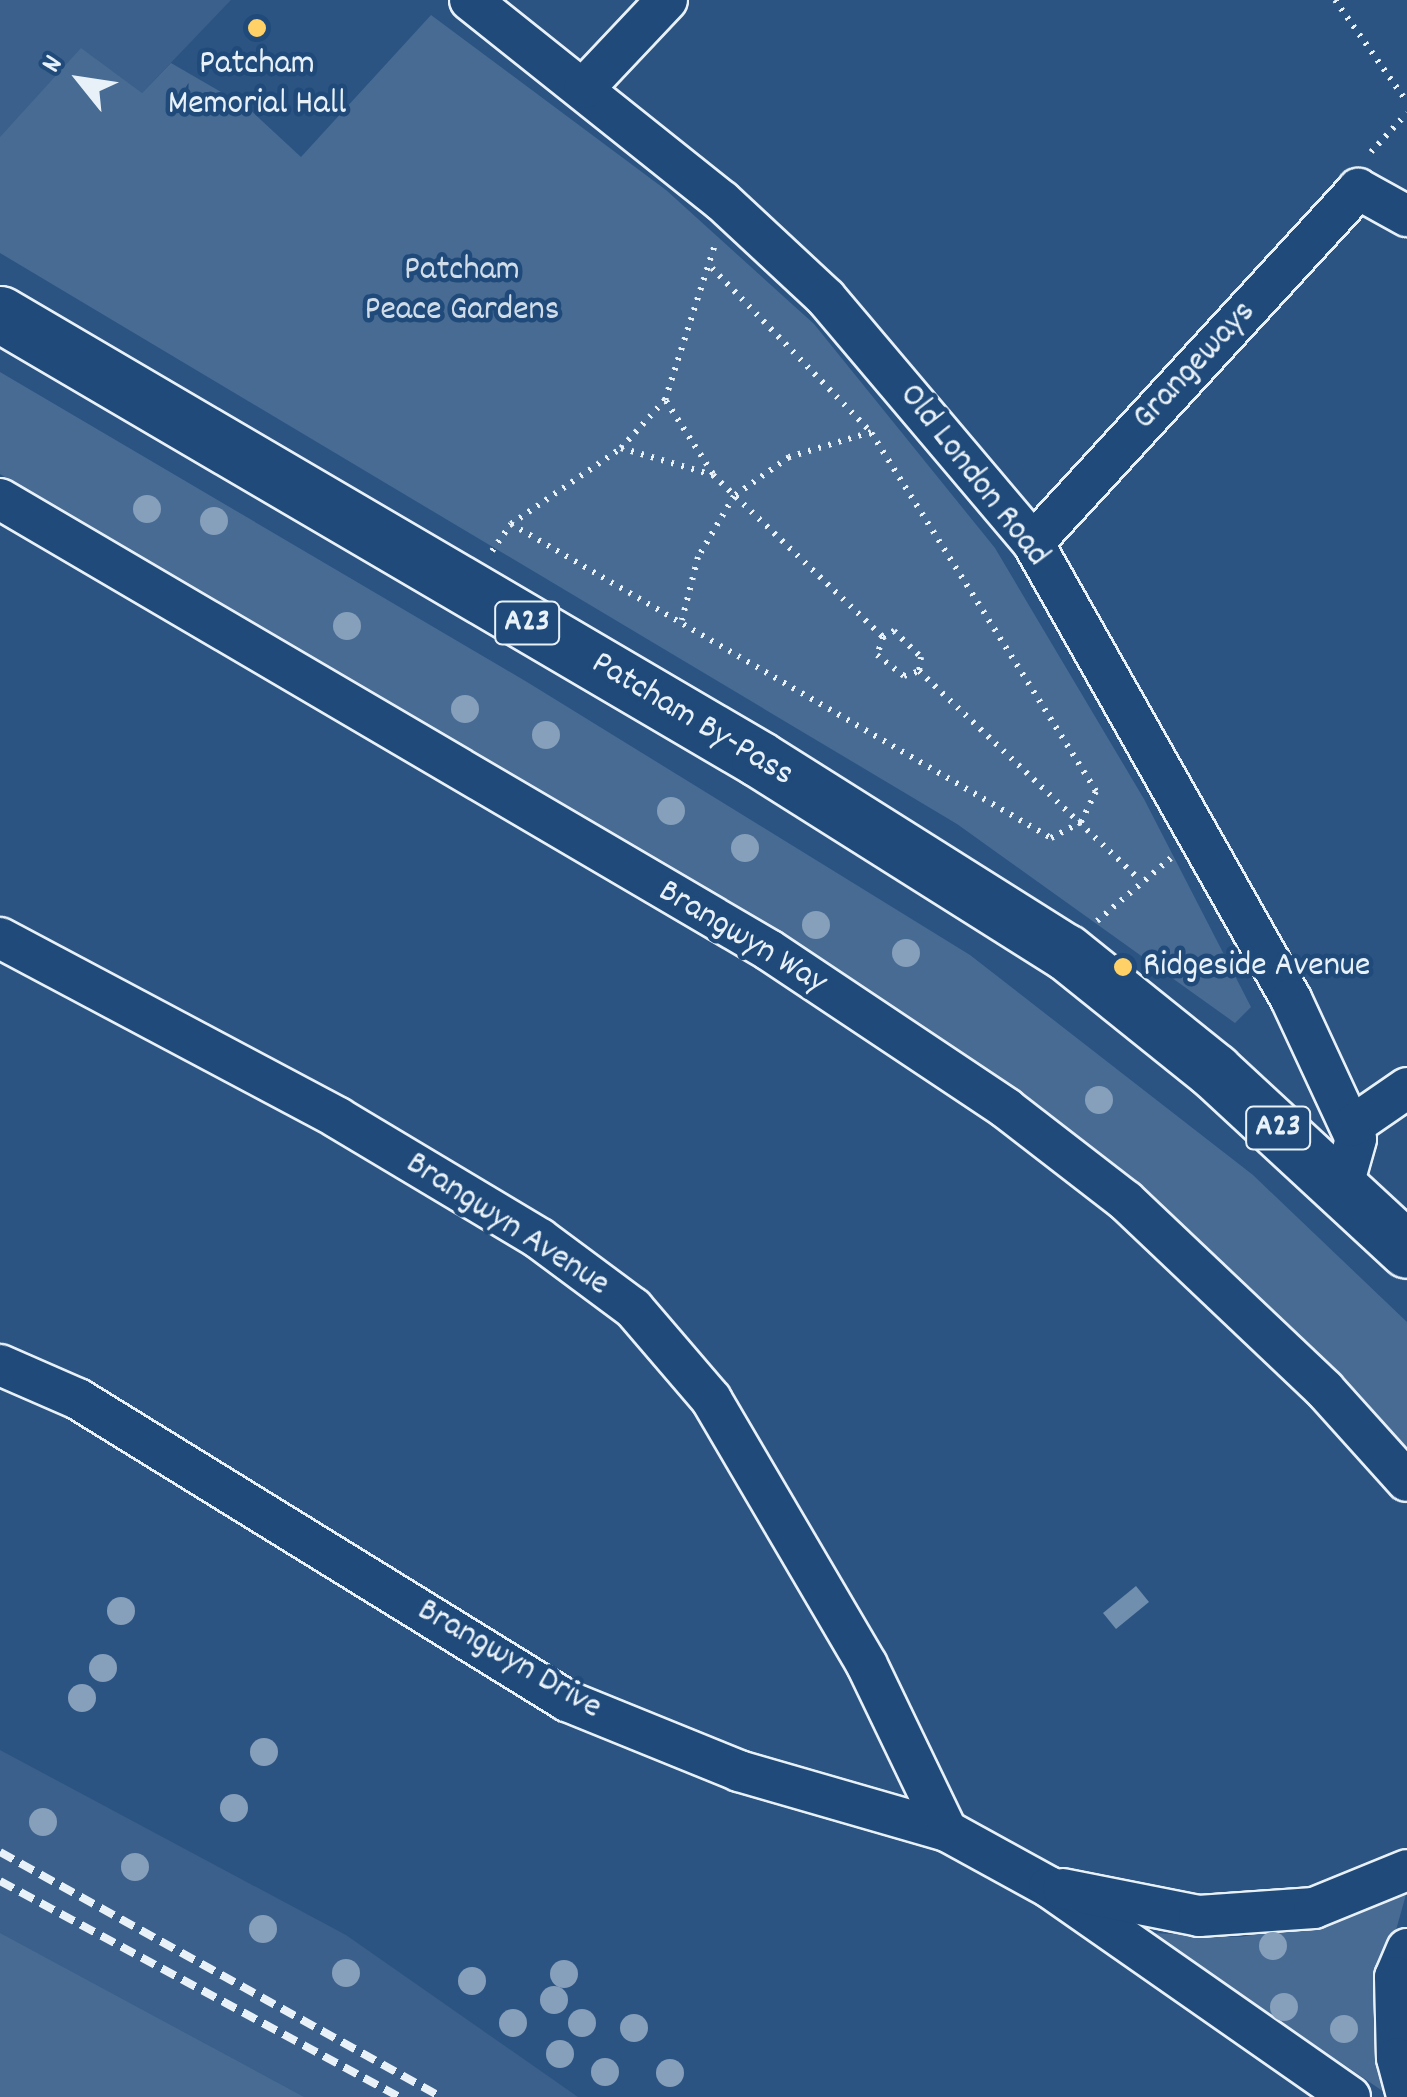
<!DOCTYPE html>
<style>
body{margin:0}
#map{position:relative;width:1407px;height:2097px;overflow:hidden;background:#2b5482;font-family:Dekko,sans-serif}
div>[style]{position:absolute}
.built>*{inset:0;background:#3a608b}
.green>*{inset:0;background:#476b93}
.water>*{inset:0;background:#708ead}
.path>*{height:6px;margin-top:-3px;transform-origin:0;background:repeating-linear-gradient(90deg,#e8f1f8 0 2.5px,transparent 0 10.5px)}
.roads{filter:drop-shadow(2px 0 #e8f1f8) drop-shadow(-2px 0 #e8f1f8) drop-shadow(0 2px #e8f1f8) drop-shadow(0 -2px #e8f1f8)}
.minor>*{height:40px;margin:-20px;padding:0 20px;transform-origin:20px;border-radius:20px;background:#1f4a7a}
.trunk>*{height:55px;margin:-27.5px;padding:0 27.5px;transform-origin:27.5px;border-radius:27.5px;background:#1f4a7a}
.rail>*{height:8px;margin-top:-4px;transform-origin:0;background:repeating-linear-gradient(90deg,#e8f1f8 0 15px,transparent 0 23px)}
.trees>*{width:28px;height:28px;margin:-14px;border-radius:50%;background:#869fbb}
.dots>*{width:28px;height:28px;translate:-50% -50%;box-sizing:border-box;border:5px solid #1f4a7a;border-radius:50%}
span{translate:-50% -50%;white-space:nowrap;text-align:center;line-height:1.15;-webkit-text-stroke:9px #1f4a7a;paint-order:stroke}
.shield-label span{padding:2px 8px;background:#1f4a7a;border:2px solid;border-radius:8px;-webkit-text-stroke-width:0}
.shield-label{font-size:32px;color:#e8f1f8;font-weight:700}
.poi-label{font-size:35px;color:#e8f1f8}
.left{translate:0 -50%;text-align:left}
.park-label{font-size:35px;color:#d0dde9}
.street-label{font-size:35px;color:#e8f1f8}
.north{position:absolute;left:30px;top:30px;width:100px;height:100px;-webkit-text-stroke:8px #1f4a7a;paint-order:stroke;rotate:300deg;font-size:28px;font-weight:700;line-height:40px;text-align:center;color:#e8f1f8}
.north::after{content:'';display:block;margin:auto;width:35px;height:45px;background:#e8f1f8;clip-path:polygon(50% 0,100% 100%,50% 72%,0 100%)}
</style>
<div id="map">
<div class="built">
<i style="clip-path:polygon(0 0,231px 0,142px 93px,0 137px)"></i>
<i style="clip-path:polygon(0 1750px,346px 1935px,578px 2097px,179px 2097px,0 2010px)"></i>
</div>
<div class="green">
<i style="clip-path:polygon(431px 15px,666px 190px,814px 324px,995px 548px,1144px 799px,1251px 1007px,1235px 1023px,957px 824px,0 253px,0 137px,81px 48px,142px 93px,171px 63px,247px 107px,301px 157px)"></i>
<i style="clip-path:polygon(0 372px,527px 682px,970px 955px,1253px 1175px,1407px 1322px,1407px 1451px,1358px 1392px,1093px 1149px,853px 984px,0 474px)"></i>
<i style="clip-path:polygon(1407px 1891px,1378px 1994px,1384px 2092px,1151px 1933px,1240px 1937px,1322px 1924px)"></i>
<i style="clip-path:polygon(0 1933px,304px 2097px,0 2097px)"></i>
</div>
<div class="water">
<i style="clip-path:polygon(1136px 1586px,1149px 1602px,1116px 1629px,1103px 1613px)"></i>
</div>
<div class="path">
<i style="left:1335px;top:0;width:125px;rotate:54.8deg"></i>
<i style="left:1371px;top:152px;width:53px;rotate:-47.3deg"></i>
<i style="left:712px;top:268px;width:228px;rotate:45.9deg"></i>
<i style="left:666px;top:401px;width:87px;rotate:57.2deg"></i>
<i style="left:621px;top:448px;width:96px;rotate:16.4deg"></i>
<i style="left:713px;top:475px;width:235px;rotate:43.6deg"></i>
<i style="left:883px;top:637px;width:19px;rotate:108deg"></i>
<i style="left:877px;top:655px;width:34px;rotate:38deg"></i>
<i style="left:904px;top:676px;width:16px;rotate:-18deg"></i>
<i style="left:919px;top:671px;width:303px;rotate:43.4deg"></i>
<i style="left:511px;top:524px;width:134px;rotate:-34.6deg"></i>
<i style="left:621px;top:448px;width:65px;rotate:-47.5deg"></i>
<i style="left:665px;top:400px;width:164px;rotate:-72.2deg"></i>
<i style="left:492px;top:551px;width:33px;rotate:-55deg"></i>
<i style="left:511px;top:524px;width:625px;rotate:30.18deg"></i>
<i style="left:1051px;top:838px;width:34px;rotate:-28deg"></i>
<i style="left:1081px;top:822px;width:34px;rotate:-64deg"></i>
<i style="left:1096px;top:791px;width:424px;rotate:-122.1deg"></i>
<i style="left:871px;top:432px;width:86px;rotate:163deg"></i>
<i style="left:789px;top:457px;width:67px;rotate:144.7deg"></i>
<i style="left:734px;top:496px;width:71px;rotate:120.5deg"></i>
<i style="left:698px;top:557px;width:65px;rotate:104.3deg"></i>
<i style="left:883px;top:637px;width:13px;rotate:-29deg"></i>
<i style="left:894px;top:631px;width:37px;rotate:44deg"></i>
<i style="left:921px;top:657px;width:14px;rotate:98deg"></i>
<i style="left:1097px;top:921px;width:97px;rotate:-40.4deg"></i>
</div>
<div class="roads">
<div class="minor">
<i style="left:470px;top:0;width:322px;rotate:38.6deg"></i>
<i style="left:722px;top:201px;width:142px;rotate:43deg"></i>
<i style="left:826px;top:298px;width:321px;rotate:49.8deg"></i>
<i style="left:1033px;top:543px;width:524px;rotate:60.5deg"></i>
<i style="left:1291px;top:999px;width:154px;rotate:65.1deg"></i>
<i style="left:1356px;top:1139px;width:48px;rotate:105.8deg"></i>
<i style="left:584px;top:88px;width:121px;rotate:-46.7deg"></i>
<i style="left:0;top:499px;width:891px;rotate:30.39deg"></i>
<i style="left:769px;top:950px;width:286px;rotate:33.7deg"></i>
<i style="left:1007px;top:1109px;width:150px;rotate:37.7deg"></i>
<i style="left:1126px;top:1201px;width:274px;rotate:43.5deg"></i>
<i style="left:1325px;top:1390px;width:122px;rotate:48deg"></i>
<i style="left:1033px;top:543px;width:481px;rotate:-47.4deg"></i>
<i style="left:1358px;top:189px;width:56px;rotate:28.9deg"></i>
<i style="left:0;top:938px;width:383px;rotate:28deg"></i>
<i style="left:338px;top:1118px;width:235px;rotate:30.9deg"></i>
<i style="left:540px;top:1239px;width:116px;rotate:36.6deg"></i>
<i style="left:633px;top:1308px;width:120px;rotate:49.4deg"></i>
<i style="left:711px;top:1399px;width:308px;rotate:59.6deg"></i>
<i style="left:867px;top:1665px;width:184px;rotate:64.3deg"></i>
<i style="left:1352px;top:1126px;width:67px;rotate:-34.6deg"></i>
<i style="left:0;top:1365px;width:85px;rotate:23.6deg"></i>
<i style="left:78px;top:1399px;width:575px;rotate:31.7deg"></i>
<i style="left:567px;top:1701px;width:186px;rotate:22.1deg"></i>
<i style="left:739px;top:1771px;width:216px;rotate:16.1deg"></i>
<i style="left:947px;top:1831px;width:116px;rotate:28.8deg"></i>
<i style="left:1049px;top:1887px;width:367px;rotate:34.9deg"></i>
<i style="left:1063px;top:1889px;width:139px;rotate:11.2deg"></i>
<i style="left:1199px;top:1916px;width:115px;rotate:-4deg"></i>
<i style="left:1314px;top:1908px;width:100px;rotate:-22.2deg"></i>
<i style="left:1407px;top:1949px;width:30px;rotate:113deg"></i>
<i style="left:1395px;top:1977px;width:81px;rotate:88.6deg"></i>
<i style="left:1397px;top:2058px;width:38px;rotate:75deg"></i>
</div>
<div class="trunk">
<i style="left:0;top:314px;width:880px;rotate:30.38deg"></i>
<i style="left:759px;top:759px;width:363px;rotate:32.2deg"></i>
<i style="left:1066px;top:952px;width:190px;rotate:38.8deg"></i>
<i style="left:1214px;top:1071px;width:263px;rotate:42.8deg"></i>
</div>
</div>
<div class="rail">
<i style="left:0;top:1852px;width:504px;rotate:29.05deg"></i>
<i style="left:0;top:1881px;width:454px;rotate:28.4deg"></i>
</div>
<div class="trees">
<i style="left:147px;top:509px"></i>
<i style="left:214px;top:521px"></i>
<i style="left:347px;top:626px"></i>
<i style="left:465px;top:709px"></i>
<i style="left:546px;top:735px"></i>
<i style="left:671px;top:811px"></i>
<i style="left:745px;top:848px"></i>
<i style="left:816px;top:925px"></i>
<i style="left:906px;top:953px"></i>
<i style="left:1099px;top:1100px"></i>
<i style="left:121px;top:1611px"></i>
<i style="left:103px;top:1668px"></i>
<i style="left:82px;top:1698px"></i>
<i style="left:264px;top:1752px"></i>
<i style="left:234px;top:1808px"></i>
<i style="left:43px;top:1822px"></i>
<i style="left:135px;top:1867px"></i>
<i style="left:263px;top:1929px"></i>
<i style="left:1273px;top:1946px"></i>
<i style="left:346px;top:1973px"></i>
<i style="left:564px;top:1974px"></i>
<i style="left:472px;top:1981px"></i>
<i style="left:554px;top:2000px"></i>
<i style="left:1284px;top:2007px"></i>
<i style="left:513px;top:2023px"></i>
<i style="left:582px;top:2023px"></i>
<i style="left:634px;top:2028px"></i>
<i style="left:1344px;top:2029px"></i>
<i style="left:560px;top:2054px"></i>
<i style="left:605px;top:2072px"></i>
<i style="left:670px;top:2073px"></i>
</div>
<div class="dots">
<i style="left:257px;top:28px;background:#ffd166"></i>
<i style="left:1123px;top:967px;background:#ffd166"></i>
</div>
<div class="shield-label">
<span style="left:527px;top:623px">A23</span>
<span style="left:1278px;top:1128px">A23</span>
</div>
<div class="poi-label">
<span style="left:257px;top:85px">Patcham<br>Memorial Hall</span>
<span class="left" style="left:1143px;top:967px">Ridgeside Avenue</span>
</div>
<div class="park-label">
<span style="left:462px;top:291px">Patcham<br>Peace Gardens</span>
</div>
<div class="street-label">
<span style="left:1195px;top:366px;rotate:-47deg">Grangeways</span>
<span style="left:973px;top:476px;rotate:52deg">Old London Road</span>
<span style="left:692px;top:720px;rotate:31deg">Patcham By-Pass</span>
<span style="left:742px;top:938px;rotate:31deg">Brangwyn Way</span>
<span style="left:507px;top:1225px;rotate:33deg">Brangwyn Avenue</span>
<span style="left:509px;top:1660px;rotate:30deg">Brangwyn Drive</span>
</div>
<div class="north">N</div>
</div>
